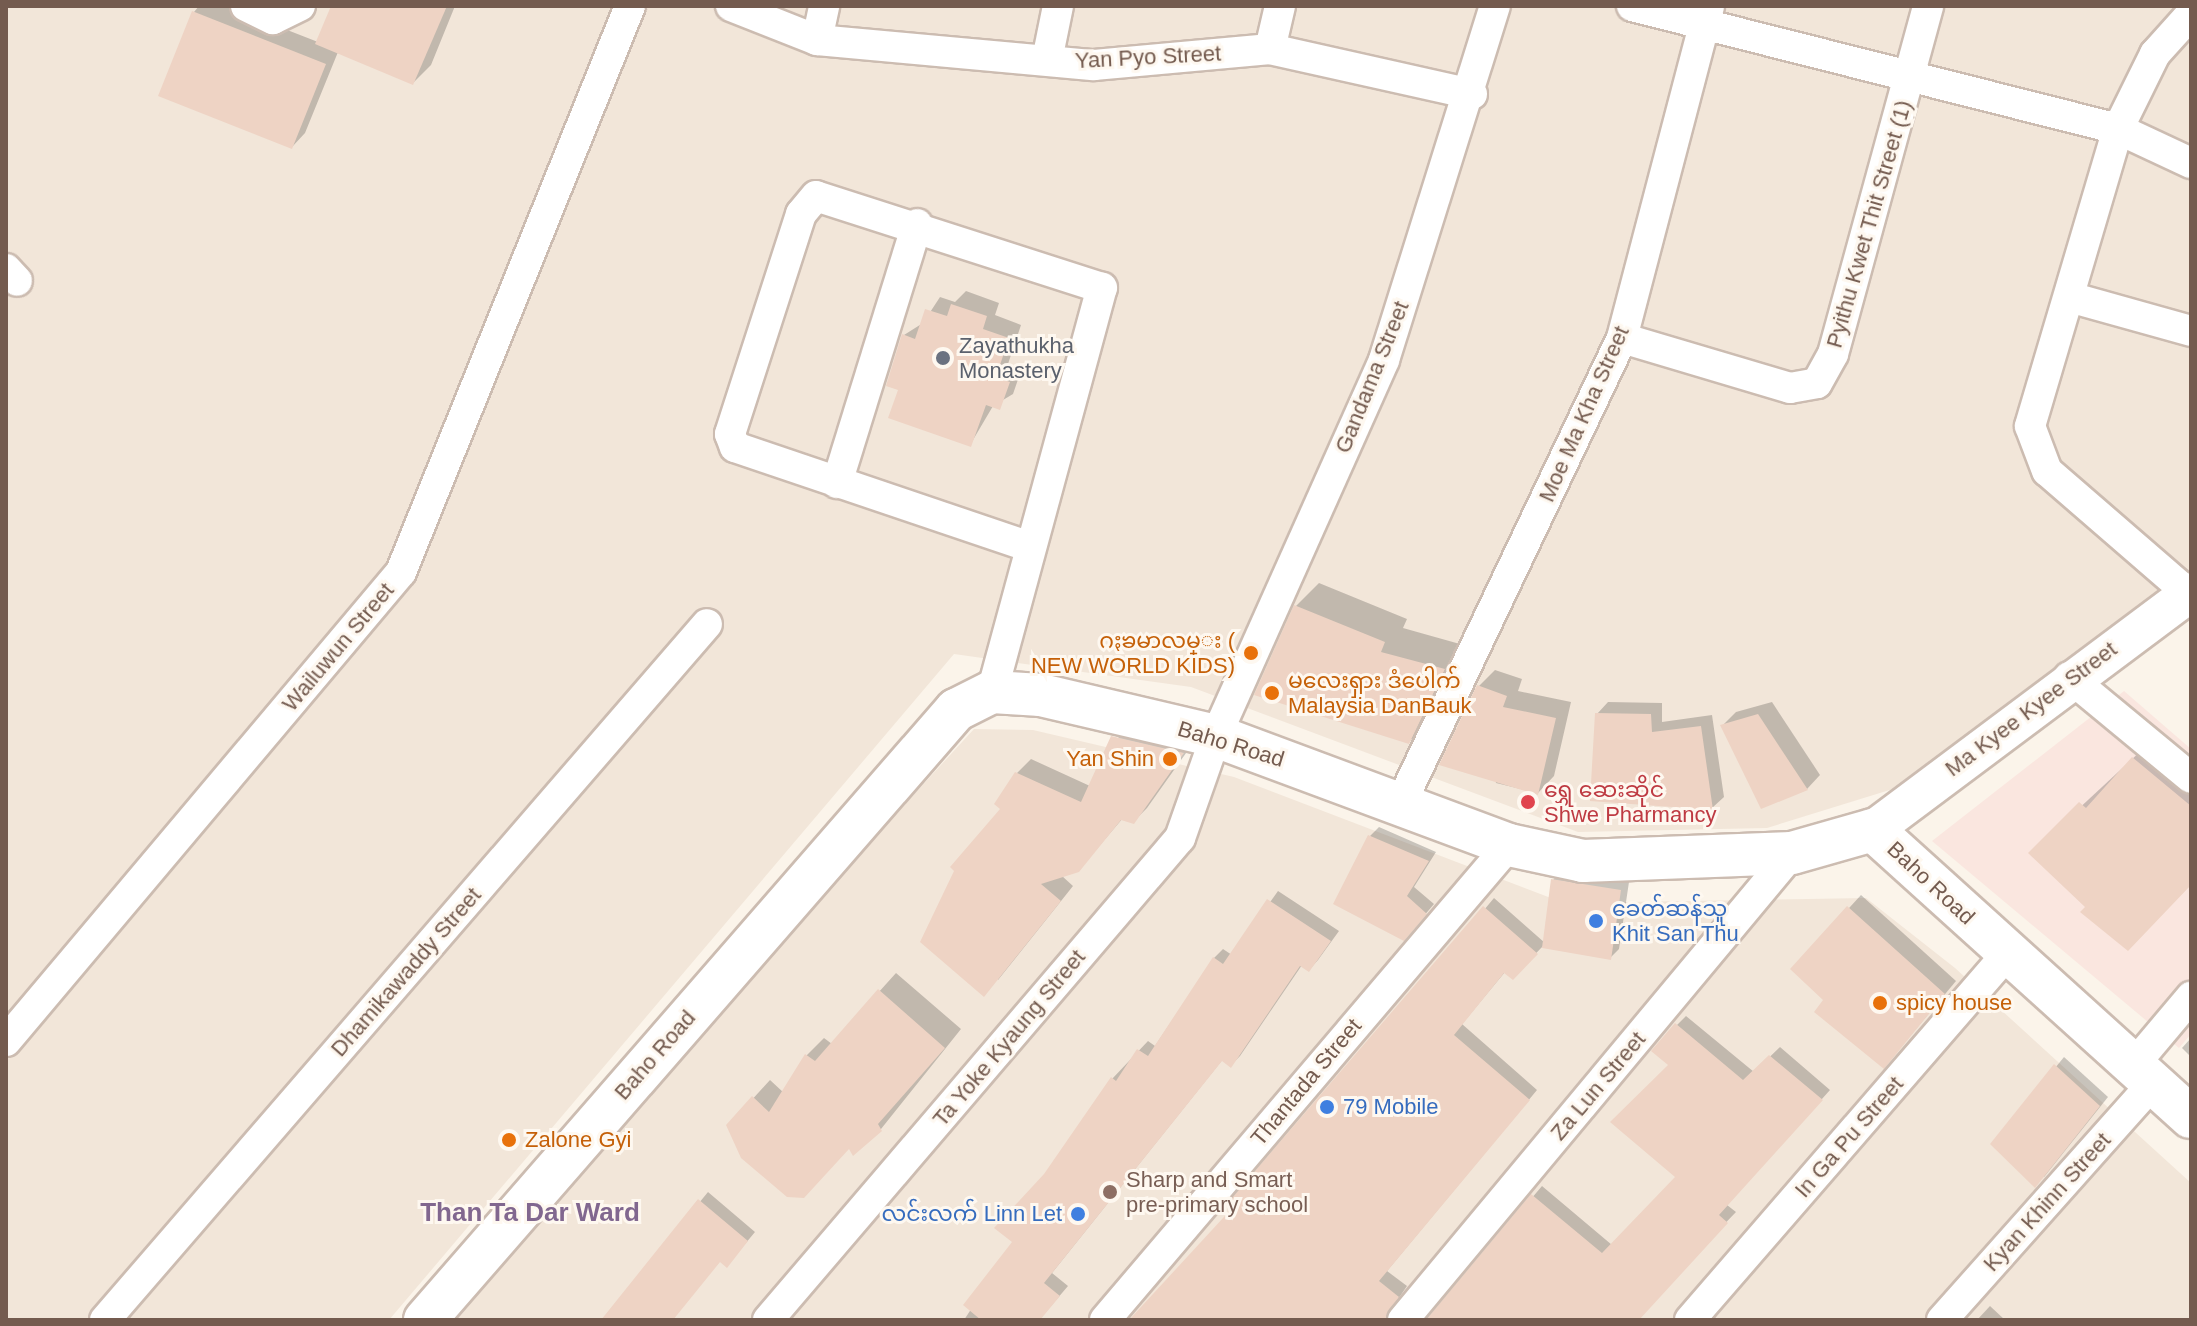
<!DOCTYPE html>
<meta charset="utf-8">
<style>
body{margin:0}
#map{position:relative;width:2197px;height:1326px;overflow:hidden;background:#fbf4ea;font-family:Helvetica,"Noto Sans Myanmar",sans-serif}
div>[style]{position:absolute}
.residential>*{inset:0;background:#f2e6d9}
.commercial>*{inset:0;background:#fae6df}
.shadow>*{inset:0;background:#0003}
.building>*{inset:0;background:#eed3c4}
.roads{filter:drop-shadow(2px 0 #ccbcb1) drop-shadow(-2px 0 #ccbcb1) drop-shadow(0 2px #ccbcb1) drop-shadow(0 -2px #ccbcb1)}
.minor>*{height:30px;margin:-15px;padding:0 15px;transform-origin:15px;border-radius:15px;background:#fff}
.tertiary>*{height:38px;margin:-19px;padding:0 19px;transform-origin:19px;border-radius:19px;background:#fff}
.secondary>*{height:42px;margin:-21px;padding:0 21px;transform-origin:21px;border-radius:21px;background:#fff}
.dots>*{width:22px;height:22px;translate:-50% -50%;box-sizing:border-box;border:4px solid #fef8f0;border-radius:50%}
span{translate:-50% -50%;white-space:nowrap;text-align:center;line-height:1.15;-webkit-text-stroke:6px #fef8f0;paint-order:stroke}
.street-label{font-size:22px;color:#745b4f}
.worship-label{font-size:22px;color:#5b616d}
.left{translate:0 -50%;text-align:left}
.food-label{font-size:22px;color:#c56008}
.right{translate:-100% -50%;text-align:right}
.health-label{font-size:22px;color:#be3a42}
.shop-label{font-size:22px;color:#366cbe}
.education-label{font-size:22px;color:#785e54}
.quarter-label{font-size:26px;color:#81678f;font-weight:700}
.frame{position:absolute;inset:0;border:8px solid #745b4f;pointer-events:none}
</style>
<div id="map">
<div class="residential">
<i style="clip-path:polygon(6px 6px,2191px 6px,2191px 577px,1909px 784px,1767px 828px,1578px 832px,1191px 687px,954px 654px,389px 1320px,6px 1320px)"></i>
<i style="clip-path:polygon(974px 729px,1033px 730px,1234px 777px,1564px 903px,1866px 898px,1955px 968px,2191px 1183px,2191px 1320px,431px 1320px)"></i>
</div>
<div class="commercial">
<i style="clip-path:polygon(2124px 691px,2191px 749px,2191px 1034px,2179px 1048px,1932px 841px)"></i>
</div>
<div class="shadow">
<i style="clip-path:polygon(199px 6px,226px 6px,318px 42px,333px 6px,455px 6px,431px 65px,413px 83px,338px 52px,305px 133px,292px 147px,194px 12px)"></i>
<i style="clip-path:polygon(966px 291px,999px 303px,995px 315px,1021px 325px,1008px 364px,1022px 368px,1013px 394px,993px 406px,970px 445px,900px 389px,904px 335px,923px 323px,940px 297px,955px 302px)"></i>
<i style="clip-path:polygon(1319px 583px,1407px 619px,1403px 628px,1467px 646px,1432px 718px,1409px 742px,1296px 606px)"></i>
<i style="clip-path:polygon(1495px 670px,1522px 679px,1518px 691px,1571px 702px,1554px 776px,1538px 793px,1496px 783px,1478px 687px)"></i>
<i style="clip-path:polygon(1608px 702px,1662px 703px,1662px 722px,1712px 715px,1724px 797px,1712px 808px,1597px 714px)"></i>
<i style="clip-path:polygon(1772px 702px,1820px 775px,1807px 789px,1723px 725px,1736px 712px)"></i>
<i style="clip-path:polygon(1127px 723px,1196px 739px,1147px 808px,1133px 822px,1123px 818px,1078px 871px,1062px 876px,1073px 886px,998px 980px,1003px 809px,1016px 774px,1031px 759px,1090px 786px)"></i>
<i style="clip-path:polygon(2144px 748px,2191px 786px,2191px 883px,2088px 907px,2031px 853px)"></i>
<i style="clip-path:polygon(1379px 827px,1436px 852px,1414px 887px,1434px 904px,1412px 930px,1370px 836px)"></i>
<i style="clip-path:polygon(1562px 871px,1629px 882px,1619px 949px,1610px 958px,1543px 946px,1513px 977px,1505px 972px,1462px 1024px,1537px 1090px,1387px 1271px,1407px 1286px,1394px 1305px,1399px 1320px,1131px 1320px,1238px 1205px,1494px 898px,1545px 943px,1553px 880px)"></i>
<i style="clip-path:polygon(1278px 891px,1339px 931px,1318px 960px,1309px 970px,1302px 965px,1240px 1056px,1231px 1065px,1223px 1059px,1052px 1273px,1068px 1286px,1039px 1320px,964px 1320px,1015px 1242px,1046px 1176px,1112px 1079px,1148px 1041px,1155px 1046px,1214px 958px,1223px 949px,1232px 955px)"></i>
<i style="clip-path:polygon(1861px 895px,1956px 981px,1895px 1054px,1793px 969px)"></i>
<i style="clip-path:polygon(896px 973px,961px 1029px,881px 1129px,850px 1146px,729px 1125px,770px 1080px,784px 1093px,807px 1055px,824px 1038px,832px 1044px)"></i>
<i style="clip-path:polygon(1686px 1016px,1754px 1072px,1780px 1047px,1830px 1090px,1727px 1205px,1736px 1212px,1632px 1320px,1429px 1320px,1542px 1186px,1612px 1245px,1678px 1177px,1671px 1065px,1677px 1025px)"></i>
<i style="clip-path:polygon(2191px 1038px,2191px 1057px,2182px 1048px)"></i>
<i style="clip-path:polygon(2064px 1057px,2108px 1097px,2044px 1177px,1993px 1144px)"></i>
<i style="clip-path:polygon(708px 1192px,755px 1232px,735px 1256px,721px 1260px,669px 1320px,603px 1320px)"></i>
<i style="clip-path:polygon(1990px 1306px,2005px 1320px,1977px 1320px)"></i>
</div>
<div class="building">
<i style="clip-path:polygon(331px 6px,447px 6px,413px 85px,315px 44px)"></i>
<i style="clip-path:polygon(192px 11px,326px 64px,292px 149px,158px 96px)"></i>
<i style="clip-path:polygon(951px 304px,987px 316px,983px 329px,1009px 338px,996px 377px,1010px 382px,1000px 410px,986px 405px,971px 447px,888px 418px,898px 390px,886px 386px,902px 334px,915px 339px,925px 309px,947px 316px)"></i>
<i style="clip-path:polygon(1294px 605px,1385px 642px,1381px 652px,1445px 669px,1409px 744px,1254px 695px)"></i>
<i style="clip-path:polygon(1477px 685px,1507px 696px,1503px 707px,1556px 718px,1538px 795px,1439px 765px)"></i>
<i style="clip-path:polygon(1595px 713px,1651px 714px,1652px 732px,1701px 726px,1713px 810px,1590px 801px)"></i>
<i style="clip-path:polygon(1758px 714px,1808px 790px,1761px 809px,1720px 725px)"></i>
<i style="clip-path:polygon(1111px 736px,1184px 753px,1134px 824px,1121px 820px,1079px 872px,1041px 884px,1061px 901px,984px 997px,920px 942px,954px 871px,950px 867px,1000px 809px,994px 804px,1015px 772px,1081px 802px)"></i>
<i style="clip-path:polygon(2132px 757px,2191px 806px,2191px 885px,2128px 951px,2080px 912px,2085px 907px,2028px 853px,2079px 802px,2086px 808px)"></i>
<i style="clip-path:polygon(1368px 835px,1429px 861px,1407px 896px,1427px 914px,1404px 941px,1333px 904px)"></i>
<i style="clip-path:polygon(1551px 879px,1621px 890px,1611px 960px,1542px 948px)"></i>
<i style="clip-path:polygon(1267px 899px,1331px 941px,1309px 972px,1300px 966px,1231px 1068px,1222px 1061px,1044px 1283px,1060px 1296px,1040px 1320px,981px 1320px,963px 1305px,1012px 1242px,994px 1228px,1044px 1174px,1111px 1077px,1116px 1081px,1137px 1049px,1148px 1056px,1213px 957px,1223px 964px)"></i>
<i style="clip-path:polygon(1483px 906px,1538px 954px,1513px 980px,1504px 973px,1454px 1035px,1530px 1100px,1379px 1281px,1399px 1297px,1385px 1320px,1129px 1320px,1235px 1205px,1230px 1200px)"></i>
<i style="clip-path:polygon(1847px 906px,1945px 994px,1884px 1069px,1814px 1012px,1823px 1000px,1790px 969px)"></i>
<i style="clip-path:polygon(878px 989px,945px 1048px,878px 1124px,882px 1131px,853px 1156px,849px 1149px,804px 1198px,787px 1197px,741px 1158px,726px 1125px,752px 1096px,769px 1112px,805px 1054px,815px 1061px)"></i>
<i style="clip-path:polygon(1675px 1023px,1743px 1080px,1769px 1055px,1823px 1100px,1719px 1215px,1728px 1223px,1639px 1320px,1426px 1320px,1531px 1194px,1602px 1253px,1675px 1177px,1610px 1122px,1668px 1065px,1651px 1051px)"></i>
<i style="clip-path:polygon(2054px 1064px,2100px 1106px,2035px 1188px,1990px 1144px)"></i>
<i style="clip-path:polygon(698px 1199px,748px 1241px,727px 1268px,720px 1262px,673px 1320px,601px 1320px)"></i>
</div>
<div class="roads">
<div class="minor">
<i style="left:246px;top:6px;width:30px;rotate:26deg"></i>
<i style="left:273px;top:19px;width:30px;rotate:-26deg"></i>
<i style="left:731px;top:6px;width:92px;rotate:21.6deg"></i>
<i style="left:817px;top:40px;width:278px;rotate:5.2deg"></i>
<i style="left:1094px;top:65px;width:177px;rotate:-5.2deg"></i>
<i style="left:1270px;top:49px;width:207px;rotate:12.6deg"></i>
<i style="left:1632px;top:6px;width:501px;rotate:14.2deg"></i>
<i style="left:2118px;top:129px;width:81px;rotate:25deg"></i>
<i style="left:817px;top:40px;width:35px;rotate:-78deg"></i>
<i style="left:1270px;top:49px;width:44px;rotate:-76.9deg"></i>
<i style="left:1047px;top:60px;width:55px;rotate:-78.5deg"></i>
<i style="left:6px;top:269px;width:16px;rotate:47deg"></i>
<i style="left:2073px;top:298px;width:123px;rotate:15.6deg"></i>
<i style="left:1622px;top:338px;width:175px;rotate:16.6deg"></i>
<i style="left:1790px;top:388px;width:27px;rotate:-10deg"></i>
<i style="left:1817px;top:383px;width:33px;rotate:-61deg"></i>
<i style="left:1833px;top:354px;width:361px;rotate:-74.7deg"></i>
<i style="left:837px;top:483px;width:271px;rotate:-72.8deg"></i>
<i style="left:2188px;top:593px;width:186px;rotate:-139.1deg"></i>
<i style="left:2047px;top:471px;width:48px;rotate:-110.7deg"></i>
<i style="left:2030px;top:426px;width:310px;rotate:-73.5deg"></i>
<i style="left:2118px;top:129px;width:84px;rotate:-63.7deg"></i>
<i style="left:2155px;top:54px;width:54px;rotate:-48deg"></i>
<i style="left:2069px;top:677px;width:158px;rotate:39.6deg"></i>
<i style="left:992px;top:692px;width:419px;rotate:-74.8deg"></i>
<i style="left:1102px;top:288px;width:300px;rotate:-162.2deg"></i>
<i style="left:816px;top:196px;width:23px;rotate:130deg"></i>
<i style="left:801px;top:214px;width:231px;rotate:107.9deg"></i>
<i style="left:730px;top:434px;width:14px;rotate:69deg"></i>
<i style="left:735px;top:447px;width:312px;rotate:18.7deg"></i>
<i style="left:1402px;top:801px;width:513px;rotate:-64.58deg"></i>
<i style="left:1622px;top:338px;width:343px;rotate:-75.3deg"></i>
<i style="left:6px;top:1041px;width:613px;rotate:-49.9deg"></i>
<i style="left:401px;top:572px;width:611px;rotate:-67.97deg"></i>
<i style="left:2132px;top:1067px;width:92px;rotate:-49.9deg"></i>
<i style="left:105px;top:1320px;width:920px;rotate:-49.14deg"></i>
<i style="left:768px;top:1320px;width:634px;rotate:-49.48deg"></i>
<i style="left:1180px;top:838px;width:108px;rotate:-70.6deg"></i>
<i style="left:1216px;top:736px;width:412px;rotate:-65.9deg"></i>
<i style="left:1384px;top:360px;width:371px;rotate:-72.6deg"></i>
<i style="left:1105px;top:1320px;width:624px;rotate:-49.62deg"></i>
<i style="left:1403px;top:1320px;width:608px;rotate:-50.21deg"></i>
<i style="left:1690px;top:1320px;width:484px;rotate:-49.1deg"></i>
<i style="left:1942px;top:1320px;width:316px;rotate:-48.3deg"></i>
</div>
<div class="tertiary">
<i style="left:1873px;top:830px;width:397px;rotate:-36.8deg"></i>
</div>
<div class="secondary">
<i style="left:425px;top:1320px;width:809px;rotate:-48.96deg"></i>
<i style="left:956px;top:710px;width:40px;rotate:-26.6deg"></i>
<i style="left:992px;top:692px;width:49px;rotate:3.5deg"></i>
<i style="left:1041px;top:695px;width:180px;rotate:13.2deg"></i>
<i style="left:1216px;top:736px;width:313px;rotate:20.4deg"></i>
<i style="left:1509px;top:845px;width:76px;rotate:12.2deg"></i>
<i style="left:1583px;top:861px;width:209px;rotate:-2.2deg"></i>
<i style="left:1792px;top:853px;width:84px;rotate:-15.9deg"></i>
<i style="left:1873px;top:830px;width:428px;rotate:42.1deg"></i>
</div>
</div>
<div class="dots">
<i style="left:943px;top:358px;background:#6b7280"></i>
<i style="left:1251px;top:653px;background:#e8710a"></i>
<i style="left:1272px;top:693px;background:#e8710a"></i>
<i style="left:1170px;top:759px;background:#e8710a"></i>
<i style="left:1528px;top:802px;background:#e0444e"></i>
<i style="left:1596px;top:921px;background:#3f7fe0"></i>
<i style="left:1880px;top:1003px;background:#e8710a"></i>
<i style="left:1327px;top:1107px;background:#3f7fe0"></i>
<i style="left:509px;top:1140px;background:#e8710a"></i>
<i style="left:1110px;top:1192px;background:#8d6e63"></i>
<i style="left:1078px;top:1214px;background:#3f7fe0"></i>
</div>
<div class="street-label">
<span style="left:1148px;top:57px;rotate:-3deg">Yan Pyo Street</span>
<span style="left:1869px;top:224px;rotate:-74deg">Pyithu Kwet Thit Street (1)</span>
<span style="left:1372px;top:377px;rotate:-68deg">Gandama Street</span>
<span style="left:1584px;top:414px;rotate:-66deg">Moe Ma Kha Street</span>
<span style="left:338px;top:647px;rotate:-50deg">Wailuwun Street</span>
<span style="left:2031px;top:709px;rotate:-37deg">Ma Kyee Kyee Street</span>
<span style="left:1231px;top:744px;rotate:17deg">Baho Road</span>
<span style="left:1931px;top:883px;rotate:43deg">Baho Road</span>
<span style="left:406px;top:972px;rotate:-49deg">Dhamikawaddy Street</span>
<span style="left:1009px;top:1038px;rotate:-50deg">Ta Yoke Kyaung Street</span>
<span style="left:655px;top:1055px;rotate:-49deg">Baho Road</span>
<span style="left:1306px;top:1082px;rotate:-50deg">Thantada Street</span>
<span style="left:1598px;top:1086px;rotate:-50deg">Za Lun Street</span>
<span style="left:1849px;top:1137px;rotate:-49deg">In Ga Pu Street</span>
<span style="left:2047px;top:1202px;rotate:-48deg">Kyan Khinn Street</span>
</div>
<div class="worship-label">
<span class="left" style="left:959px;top:358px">Zayathukha<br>Monastery</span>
</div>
<div class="food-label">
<span class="right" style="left:1235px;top:653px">ဂႏၶမာလမ္း (<br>NEW WORLD KIDS)</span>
<span class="left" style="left:1288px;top:693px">မလေးရှား ဒံပေါက်<br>Malaysia DanBauk</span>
<span class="right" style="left:1154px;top:759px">Yan Shin</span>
<span class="left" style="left:1896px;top:1003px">spicy house</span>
<span class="left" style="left:525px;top:1140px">Zalone Gyi</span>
</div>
<div class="health-label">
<span class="left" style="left:1544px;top:802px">ရွှေ ဆေးဆိုင်<br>Shwe Pharmancy</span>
</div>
<div class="shop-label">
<span class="left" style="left:1612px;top:921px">ခေတ်ဆန်သူ<br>Khit San Thu</span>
<span class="left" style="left:1343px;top:1107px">79 Mobile</span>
<span class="right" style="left:1062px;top:1214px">လင်းလက် Linn Let</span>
</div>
<div class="education-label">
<span class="left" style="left:1126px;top:1192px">Sharp and Smart<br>pre-primary school</span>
</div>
<div class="quarter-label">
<span style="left:530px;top:1213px">Than Ta Dar Ward</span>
</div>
<div class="frame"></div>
</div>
